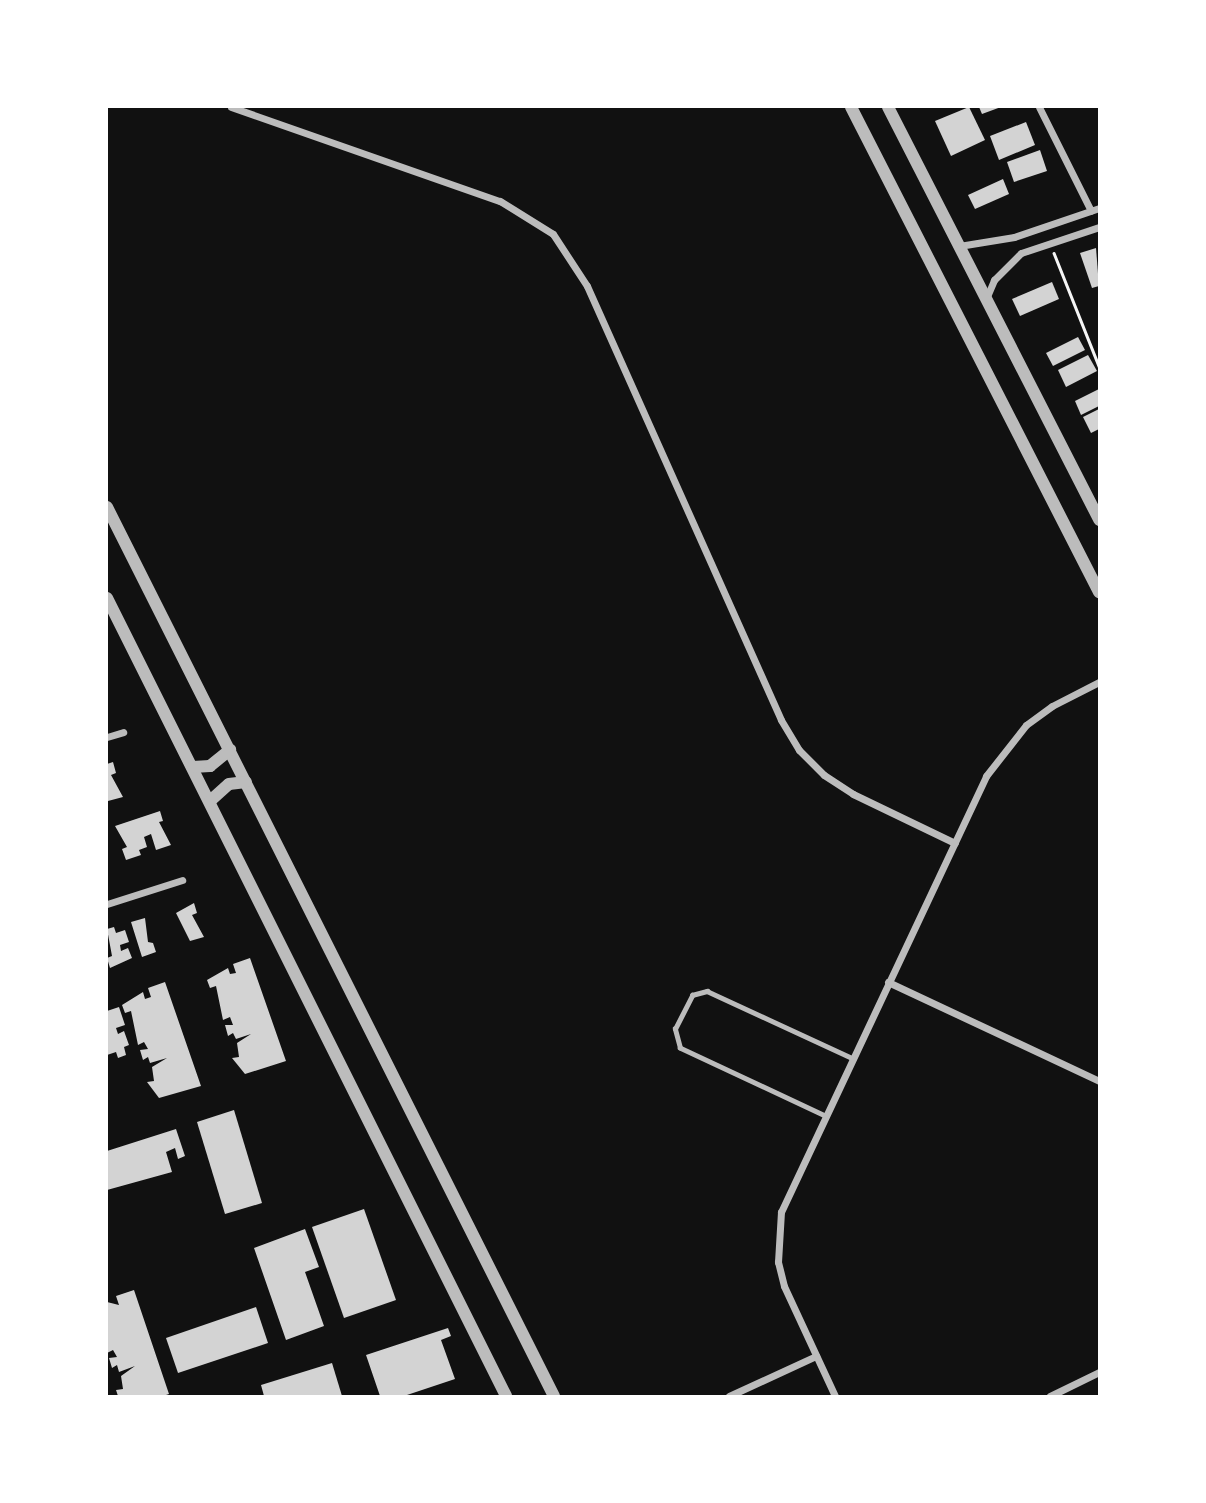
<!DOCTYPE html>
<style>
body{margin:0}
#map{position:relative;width:1206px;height:1503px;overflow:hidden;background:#111;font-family:"Public Sans",sans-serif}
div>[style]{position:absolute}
.building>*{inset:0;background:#d3d3d3}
.path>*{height:2.5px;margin:-1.25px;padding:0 1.25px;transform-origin:1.25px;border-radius:1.25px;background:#f5f5f5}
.service>*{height:4.5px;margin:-2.25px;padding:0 2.25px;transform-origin:2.25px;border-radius:2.25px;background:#bcbcbc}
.minor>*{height:7px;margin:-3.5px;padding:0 3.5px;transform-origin:3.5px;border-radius:3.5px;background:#bcbcbc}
.tertiary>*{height:12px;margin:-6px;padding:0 6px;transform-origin:6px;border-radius:6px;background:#bcbcbc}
span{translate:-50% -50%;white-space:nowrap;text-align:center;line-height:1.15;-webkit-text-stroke:5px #fff;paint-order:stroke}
.frame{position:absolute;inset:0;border:108px solid #fff;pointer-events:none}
</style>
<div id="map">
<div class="building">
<i style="clip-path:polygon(969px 107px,985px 140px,951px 156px,935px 121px)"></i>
<i style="clip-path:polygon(979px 107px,1001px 107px,982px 114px)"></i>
<i style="clip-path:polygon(1026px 122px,1035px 145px,999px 160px,990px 136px)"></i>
<i style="clip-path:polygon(1040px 150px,1047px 171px,1014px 182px,1007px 162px)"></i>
<i style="clip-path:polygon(1003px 179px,1009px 194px,975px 209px,968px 195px)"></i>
<i style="clip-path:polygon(1096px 248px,1099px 286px,1092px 288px,1080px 253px)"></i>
<i style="clip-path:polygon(1052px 282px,1059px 299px,1020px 316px,1012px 299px)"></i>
<i style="clip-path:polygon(1078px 337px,1085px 350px,1053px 366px,1046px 353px)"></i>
<i style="clip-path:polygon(1088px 355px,1097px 371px,1066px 387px,1058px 370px)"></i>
<i style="clip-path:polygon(1099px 389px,1099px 406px,1081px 415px,1075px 401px)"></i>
<i style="clip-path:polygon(1099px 409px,1099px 429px,1091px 433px,1083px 417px)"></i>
<i style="clip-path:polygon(113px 762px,116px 773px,111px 775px,123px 797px,108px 801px,107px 764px)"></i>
<i style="clip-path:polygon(160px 811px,163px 821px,159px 822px,171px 845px,156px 850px,151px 834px,144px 837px,147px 847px,139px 850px,141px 855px,126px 860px,122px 849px,127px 847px,115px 826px)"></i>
<i style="clip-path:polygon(194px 903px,197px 913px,192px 915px,204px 937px,190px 941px,176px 913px)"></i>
<i style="clip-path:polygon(145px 918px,148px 942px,153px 943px,156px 952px,142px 957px,131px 922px)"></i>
<i style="clip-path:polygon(114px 927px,116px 933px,125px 930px,129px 942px,120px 945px,121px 951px,128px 948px,132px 958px,110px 968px,107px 958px,112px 956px,107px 929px)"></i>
<i style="clip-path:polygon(250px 958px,286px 1061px,245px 1074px,232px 1058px,239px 1057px,237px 1043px,251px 1034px,236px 1039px,233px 1033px,228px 1036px,225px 1025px,233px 1025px,230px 1017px,223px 1020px,216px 986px,210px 988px,207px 980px,228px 968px,230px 974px,236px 973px,233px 964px)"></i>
<i style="clip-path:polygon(165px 982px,201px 1086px,159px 1098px,147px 1082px,154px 1081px,152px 1067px,167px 1058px,150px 1063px,148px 1057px,143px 1060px,140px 1050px,148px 1049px,144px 1042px,138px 1045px,131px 1011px,125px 1013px,122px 1005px,143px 992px,145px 999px,151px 997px,148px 988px)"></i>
<i style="clip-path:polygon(119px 1007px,125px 1025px,116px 1028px,118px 1034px,124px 1031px,129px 1045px,124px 1047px,126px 1055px,118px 1058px,116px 1052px,107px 1055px,107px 1011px)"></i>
<i style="clip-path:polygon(234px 1110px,262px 1203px,225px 1214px,197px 1122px)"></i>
<i style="clip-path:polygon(176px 1129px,185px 1156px,178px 1159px,175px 1148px,166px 1152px,172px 1172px,107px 1190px,107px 1151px)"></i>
<i style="clip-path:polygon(364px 1209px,396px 1300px,344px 1318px,312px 1227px)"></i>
<i style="clip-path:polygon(305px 1229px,319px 1267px,305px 1272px,324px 1326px,286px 1340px,254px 1248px)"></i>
<i style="clip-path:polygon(134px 1290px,169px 1394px,163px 1396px,118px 1396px,116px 1390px,123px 1389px,121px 1376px,135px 1366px,119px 1372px,117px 1365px,112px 1368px,109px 1358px,117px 1357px,113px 1350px,107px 1353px,107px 1302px,119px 1305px,116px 1296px)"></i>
<i style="clip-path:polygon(256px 1307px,268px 1343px,178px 1373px,166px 1338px)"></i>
<i style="clip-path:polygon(448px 1328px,451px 1336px,441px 1340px,455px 1379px,404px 1396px,380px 1396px,366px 1355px)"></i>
<i style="clip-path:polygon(332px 1363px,342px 1396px,264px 1396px,261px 1385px)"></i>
</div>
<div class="path">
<i style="left:1054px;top:253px;width:122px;rotate:68.3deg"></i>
</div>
<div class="service">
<i style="left:825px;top:1116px;width:160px;rotate:-154.9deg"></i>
<i style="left:680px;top:1048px;width:20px;rotate:-105deg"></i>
<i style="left:675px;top:1029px;width:38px;rotate:-63deg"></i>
<i style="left:692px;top:995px;width:16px;rotate:-15deg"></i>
<i style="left:707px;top:991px;width:160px;rotate:24.8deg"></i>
</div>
<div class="minor">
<i style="left:231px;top:107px;width:285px;rotate:19.3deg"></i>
<i style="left:500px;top:201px;width:62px;rotate:31.9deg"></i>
<i style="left:553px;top:234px;width:62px;rotate:56.8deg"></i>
<i style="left:587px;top:286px;width:475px;rotate:65.9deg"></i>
<i style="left:781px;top:720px;width:35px;rotate:59deg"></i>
<i style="left:799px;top:750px;width:35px;rotate:45deg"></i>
<i style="left:824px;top:775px;width:35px;rotate:33deg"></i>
<i style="left:853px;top:794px;width:113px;rotate:25.7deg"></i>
<i style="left:1039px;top:107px;width:116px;rotate:63.4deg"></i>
<i style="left:959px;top:246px;width:56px;rotate:-9.3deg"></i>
<i style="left:1014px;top:237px;width:90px;rotate:-18.8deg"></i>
<i style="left:986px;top:299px;width:21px;rotate:-67deg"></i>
<i style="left:994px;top:280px;width:38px;rotate:-45deg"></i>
<i style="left:1021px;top:253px;width:82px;rotate:-18.4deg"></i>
<i style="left:107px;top:737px;width:17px;rotate:-17deg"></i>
<i style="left:107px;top:904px;width:79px;rotate:-17.7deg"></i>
<i style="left:888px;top:982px;width:233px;rotate:25.1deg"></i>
<i style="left:729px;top:1396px;width:96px;rotate:-24.7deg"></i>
<i style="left:835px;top:1396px;width:121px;rotate:-114.9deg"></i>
<i style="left:784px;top:1286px;width:25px;rotate:-104deg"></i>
<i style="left:778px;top:1262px;width:50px;rotate:-86.6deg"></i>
<i style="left:781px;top:1212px;width:482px;rotate:-64.8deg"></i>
<i style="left:986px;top:776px;width:65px;rotate:-51.9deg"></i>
<i style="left:1026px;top:725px;width:32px;rotate:-36deg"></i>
<i style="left:1052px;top:706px;width:53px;rotate:-27.1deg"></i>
<i style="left:1050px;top:1396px;width:55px;rotate:-26.1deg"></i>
</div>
<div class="tertiary">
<i style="left:851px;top:107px;width:545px;rotate:62.92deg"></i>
<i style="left:888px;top:107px;width:464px;rotate:62.9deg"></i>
<i style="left:107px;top:507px;width:995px;rotate:63.31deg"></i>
<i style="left:107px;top:598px;width:892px;rotate:63.43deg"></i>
<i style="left:193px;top:767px;width:17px;rotate:-3deg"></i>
<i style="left:210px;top:766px;width:26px;rotate:-39deg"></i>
<i style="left:210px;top:801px;width:25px;rotate:-42deg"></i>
<i style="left:229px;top:784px;width:17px;rotate:-7deg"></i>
</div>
<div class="frame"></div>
</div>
